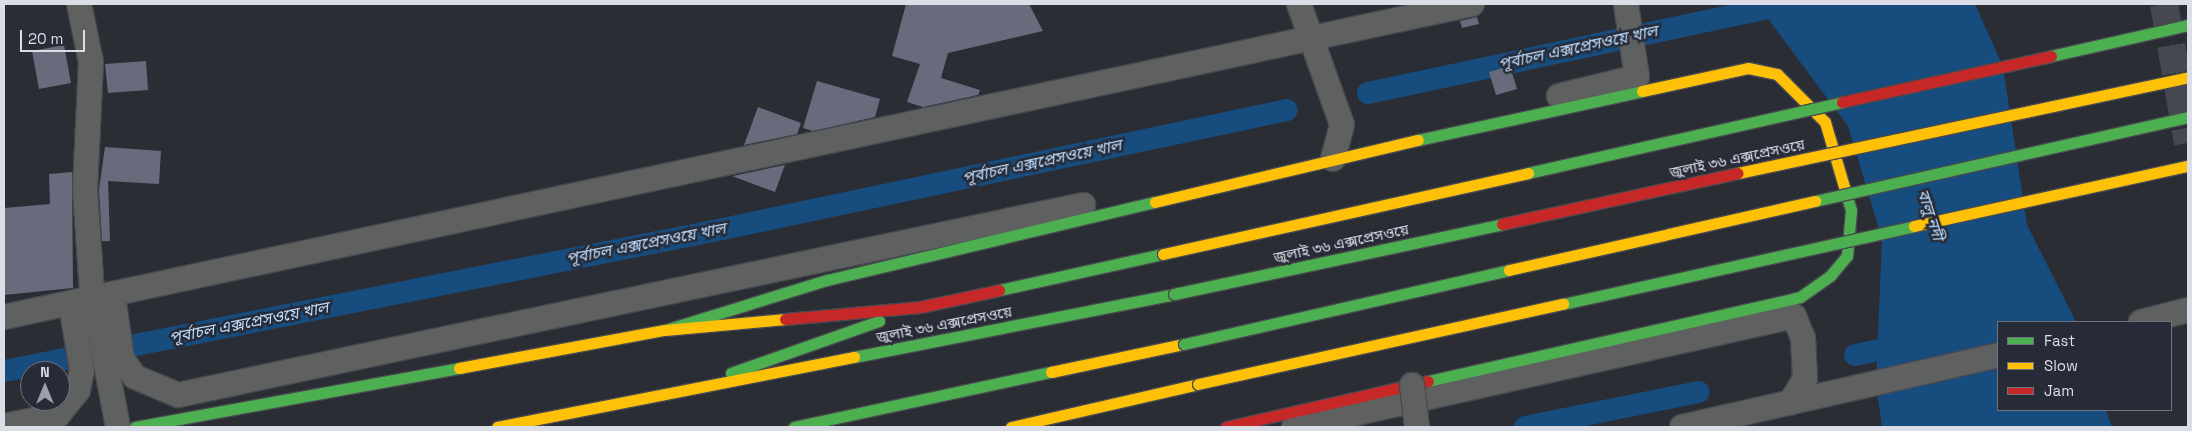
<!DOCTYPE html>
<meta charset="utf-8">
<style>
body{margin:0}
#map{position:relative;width:2192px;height:431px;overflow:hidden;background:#2b2d34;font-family:"Space Grotesk","Noto Sans Bengali",sans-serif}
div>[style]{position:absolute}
.water>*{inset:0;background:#174c7f}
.canal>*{height:22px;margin:-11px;padding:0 11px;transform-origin:11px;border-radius:11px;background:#174c7f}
.building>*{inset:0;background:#676b7c}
.secondary-tunnel>*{height:28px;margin-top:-14px;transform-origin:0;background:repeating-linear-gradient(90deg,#45484f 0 28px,transparent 0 42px)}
.roads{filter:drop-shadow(1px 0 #484a50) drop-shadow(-1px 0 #484a50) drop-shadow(0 1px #484a50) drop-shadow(0 -1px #484a50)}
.street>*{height:24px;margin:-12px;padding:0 12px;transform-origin:12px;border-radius:12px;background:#5f6160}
.fast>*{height:11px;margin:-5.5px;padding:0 5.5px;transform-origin:5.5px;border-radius:5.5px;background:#4caf50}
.slow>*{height:11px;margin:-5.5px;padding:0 5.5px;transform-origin:5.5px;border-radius:5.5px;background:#ffc107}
.jam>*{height:11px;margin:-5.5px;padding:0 5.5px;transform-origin:5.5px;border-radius:5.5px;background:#c62828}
.bridges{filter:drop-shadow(1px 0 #484a50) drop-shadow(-1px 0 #484a50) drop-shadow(0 1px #484a50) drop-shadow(0 -1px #484a50)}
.street-bridge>*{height:24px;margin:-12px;padding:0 12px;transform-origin:12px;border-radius:12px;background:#5f6160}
.fast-bridge>*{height:11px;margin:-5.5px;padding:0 5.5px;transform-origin:5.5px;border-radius:5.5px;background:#4caf50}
.slow-bridge>*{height:11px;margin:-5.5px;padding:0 5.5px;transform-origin:5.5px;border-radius:5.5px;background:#ffc107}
.jam-bridge>*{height:11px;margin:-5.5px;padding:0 5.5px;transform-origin:5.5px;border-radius:5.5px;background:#c62828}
span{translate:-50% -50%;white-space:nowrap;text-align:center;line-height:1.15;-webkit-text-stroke:5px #272b38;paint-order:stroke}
.street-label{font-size:15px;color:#dbdee6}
.water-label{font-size:16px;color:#bcdafa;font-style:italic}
.frame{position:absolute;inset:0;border:5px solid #dbdee6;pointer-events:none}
.legend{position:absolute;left:1997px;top:321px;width:175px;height:90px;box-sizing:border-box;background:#272b38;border:1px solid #6f737e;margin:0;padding:6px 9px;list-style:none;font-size:15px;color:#dbdee6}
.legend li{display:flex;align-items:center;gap:10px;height:25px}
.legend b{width:25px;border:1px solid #6f737e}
.north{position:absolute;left:20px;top:361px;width:50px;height:50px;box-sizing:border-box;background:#272b38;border:1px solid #6f737e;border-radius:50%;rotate:0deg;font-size:14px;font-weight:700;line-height:20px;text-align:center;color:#dbdee6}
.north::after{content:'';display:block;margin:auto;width:18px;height:22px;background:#9da0a8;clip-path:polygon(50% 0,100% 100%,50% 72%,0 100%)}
.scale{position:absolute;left:20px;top:30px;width:65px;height:22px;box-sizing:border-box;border:2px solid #dbdee6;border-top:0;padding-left:6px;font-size:15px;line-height:18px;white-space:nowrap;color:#dbdee6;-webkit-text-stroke:4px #272b38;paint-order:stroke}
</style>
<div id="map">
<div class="water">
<i style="clip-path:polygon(1757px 4px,1975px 4px,2003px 67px,2027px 225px,2076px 322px,1998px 322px,1998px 410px,2106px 410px,2112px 427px,1882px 427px,1876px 384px,1882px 239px,1848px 126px)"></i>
</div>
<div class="canal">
<i style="left:1368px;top:93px;width:429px;rotate:-12deg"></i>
<i style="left:1855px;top:355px;width:54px;rotate:-11.7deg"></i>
<i style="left:4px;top:371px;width:733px;rotate:-11.17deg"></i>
<i style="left:723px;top:229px;width:576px;rotate:-11.91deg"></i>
<i style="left:1525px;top:427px;width:177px;rotate:-11.4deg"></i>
</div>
<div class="building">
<i style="clip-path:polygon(906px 4px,1029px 4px,1043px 31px,948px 53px,941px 78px,980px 90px,978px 95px,923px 107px,907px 102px,920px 64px,892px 56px)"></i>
<i style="clip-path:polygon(1477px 17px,1479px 24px,1462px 28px,1460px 21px)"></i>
<i style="clip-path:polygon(64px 45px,71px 83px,39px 89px,32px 51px)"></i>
<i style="clip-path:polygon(146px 61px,148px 90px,108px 93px,105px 64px)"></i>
<i style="clip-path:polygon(1510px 66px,1517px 89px,1496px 95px,1489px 72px)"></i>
<i style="clip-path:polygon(817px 81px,880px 99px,875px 117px,813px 131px,803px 128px)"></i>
<i style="clip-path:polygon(758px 107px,801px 123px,797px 134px,744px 145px)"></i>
<i style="clip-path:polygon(105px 147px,161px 151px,159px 184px,108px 181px,110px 241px,102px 241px,99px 189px)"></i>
<i style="clip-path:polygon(785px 165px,775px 192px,732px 176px,733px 176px)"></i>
<i style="clip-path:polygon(72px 172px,73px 288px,4px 295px,4px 208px,50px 204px,49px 174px)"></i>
</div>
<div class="secondary-tunnel">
<i style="left:2164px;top:4px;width:141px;rotate:80.2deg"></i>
</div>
<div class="roads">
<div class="street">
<i style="left:79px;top:4px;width:59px;rotate:78.3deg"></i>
<i style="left:91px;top:62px;width:127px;rotate:92.7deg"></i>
<i style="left:85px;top:189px;width:102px;rotate:86.1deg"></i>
<i style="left:92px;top:291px;width:138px;rotate:79.2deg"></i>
<i style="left:1299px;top:4px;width:128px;rotate:70.4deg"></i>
<i style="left:1342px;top:125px;width:35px;rotate:105deg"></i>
<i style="left:1559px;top:96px;width:80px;rotate:-13.7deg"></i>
<i style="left:1637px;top:77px;width:74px;rotate:-98.6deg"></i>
<i style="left:113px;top:296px;width:64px;rotate:81.9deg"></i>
<i style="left:122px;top:359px;width:22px;rotate:54deg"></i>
<i style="left:135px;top:377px;width:47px;rotate:22.7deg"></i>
<i style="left:178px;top:395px;width:925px;rotate:-11.86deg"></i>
<i style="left:4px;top:317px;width:1501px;rotate:-12.04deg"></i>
<i style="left:2141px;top:322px;width:49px;rotate:-14.3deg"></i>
<i style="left:4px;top:426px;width:55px;rotate:-11.5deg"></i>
<i style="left:58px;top:415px;width:32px;rotate:-51deg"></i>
<i style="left:78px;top:390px;width:20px;rotate:-79deg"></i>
<i style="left:82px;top:370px;width:67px;rotate:-99.5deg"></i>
<i style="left:1294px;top:427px;width:512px;rotate:-12.52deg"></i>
<i style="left:1794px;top:316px;width:24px;rotate:68deg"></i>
<i style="left:1803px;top:338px;width:41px;rotate:87.2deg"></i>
<i style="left:1805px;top:379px;width:28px;rotate:122deg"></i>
<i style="left:1682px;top:427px;width:324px;rotate:-12.8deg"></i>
</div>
<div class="fast">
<i style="left:1418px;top:140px;width:229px;rotate:-12.3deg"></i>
<i style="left:999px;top:290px;width:168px;rotate:-12.4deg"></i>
<i style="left:665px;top:330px;width:170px;rotate:-17.2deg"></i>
<i style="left:827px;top:280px;width:337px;rotate:-13.4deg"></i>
<i style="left:854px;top:357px;width:326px;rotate:-11.1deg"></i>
<i style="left:731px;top:373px;width:157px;rotate:-19.4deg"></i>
<i style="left:1428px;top:381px;width:381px;rotate:-12.7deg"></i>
<i style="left:1800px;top:297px;width:37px;rotate:-35deg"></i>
<i style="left:1830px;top:276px;width:26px;rotate:-50deg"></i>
<i style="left:1847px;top:256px;width:46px;rotate:-85deg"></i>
<i style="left:1851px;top:210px;width:21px;rotate:-107deg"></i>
<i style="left:135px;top:427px;width:329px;rotate:-10.3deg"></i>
<i style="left:794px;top:427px;width:263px;rotate:-12.1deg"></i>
</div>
<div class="slow">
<i style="left:1642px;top:91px;width:108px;rotate:-12.2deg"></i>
<i style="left:1748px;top:68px;width:30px;rotate:12deg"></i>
<i style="left:1777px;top:74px;width:68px;rotate:45deg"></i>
<i style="left:1825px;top:122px;width:71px;rotate:73.6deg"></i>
<i style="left:1155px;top:202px;width:270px;rotate:-13.3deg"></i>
<i style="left:459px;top:368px;width:209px;rotate:-10.5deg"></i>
<i style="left:665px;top:330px;width:121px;rotate:-5.2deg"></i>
<i style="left:1051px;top:372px;width:136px;rotate:-11.9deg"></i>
<i style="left:497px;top:427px;width:364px;rotate:-11.1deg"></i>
<i style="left:1011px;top:427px;width:192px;rotate:-12.9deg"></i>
</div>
<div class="jam">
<i style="left:785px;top:319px;width:136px;rotate:-5.1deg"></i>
<i style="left:920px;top:307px;width:81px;rotate:-12.1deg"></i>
<i style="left:1226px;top:427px;width:207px;rotate:-12.8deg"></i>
</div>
</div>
<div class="bridges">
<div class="street-bridge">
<i style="left:1412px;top:385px;width:42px;rotate:83.2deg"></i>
</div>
<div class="fast-bridge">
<i style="left:2051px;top:56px;width:140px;rotate:-12.8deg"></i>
<i style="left:1528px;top:173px;width:322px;rotate:-12.7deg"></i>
<i style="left:1815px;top:201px;width:382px;rotate:-12.7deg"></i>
<i style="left:1174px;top:294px;width:335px;rotate:-12deg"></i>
<i style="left:1563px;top:304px;width:360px;rotate:-12.5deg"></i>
<i style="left:1184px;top:344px;width:333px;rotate:-12.8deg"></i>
</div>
<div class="slow-bridge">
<i style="left:1738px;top:173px;width:460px;rotate:-12deg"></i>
<i style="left:1914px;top:226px;width:280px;rotate:-12.4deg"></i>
<i style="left:1163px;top:254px;width:374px;rotate:-12.5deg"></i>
<i style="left:1509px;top:270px;width:314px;rotate:-12.7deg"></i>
<i style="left:1198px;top:384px;width:374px;rotate:-12.4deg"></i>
</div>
<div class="jam-bridge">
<i style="left:1842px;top:102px;width:214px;rotate:-12.4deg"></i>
<i style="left:1502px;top:224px;width:241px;rotate:-12.2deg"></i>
</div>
</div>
<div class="street-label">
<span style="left:1737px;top:158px;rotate:-12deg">জুলাই ৩৬ এক্সপ্রেসওয়ে</span>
<span style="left:1341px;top:243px;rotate:-12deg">জুলাই ৩৬ এক্সপ্রেসওয়ে</span>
<span style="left:944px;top:324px;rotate:-11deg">জুলাই ৩৬ এক্সপ্রেসওয়ে</span>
</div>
<div class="water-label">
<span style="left:1578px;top:48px;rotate:-12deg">পূর্বাচল এক্সপ্রেসওয়ে খাল</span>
<span style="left:1042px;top:162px;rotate:-12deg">পূর্বাচল এক্সপ্রেসওয়ে খাল</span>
<span style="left:1930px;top:215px;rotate:72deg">বালু নদী</span>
<span style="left:646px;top:244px;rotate:-11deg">পূর্বাচল এক্সপ্রেসওয়ে খাল</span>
<span style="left:249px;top:323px;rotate:-11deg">পূর্বাচল এক্সপ্রেসওয়ে খাল</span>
</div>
<div class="frame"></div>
<ul class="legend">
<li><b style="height:6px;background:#4caf50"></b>Fast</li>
<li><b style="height:6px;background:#ffc107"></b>Slow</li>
<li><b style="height:6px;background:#c62828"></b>Jam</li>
</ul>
<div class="north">N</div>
<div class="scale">20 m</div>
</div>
